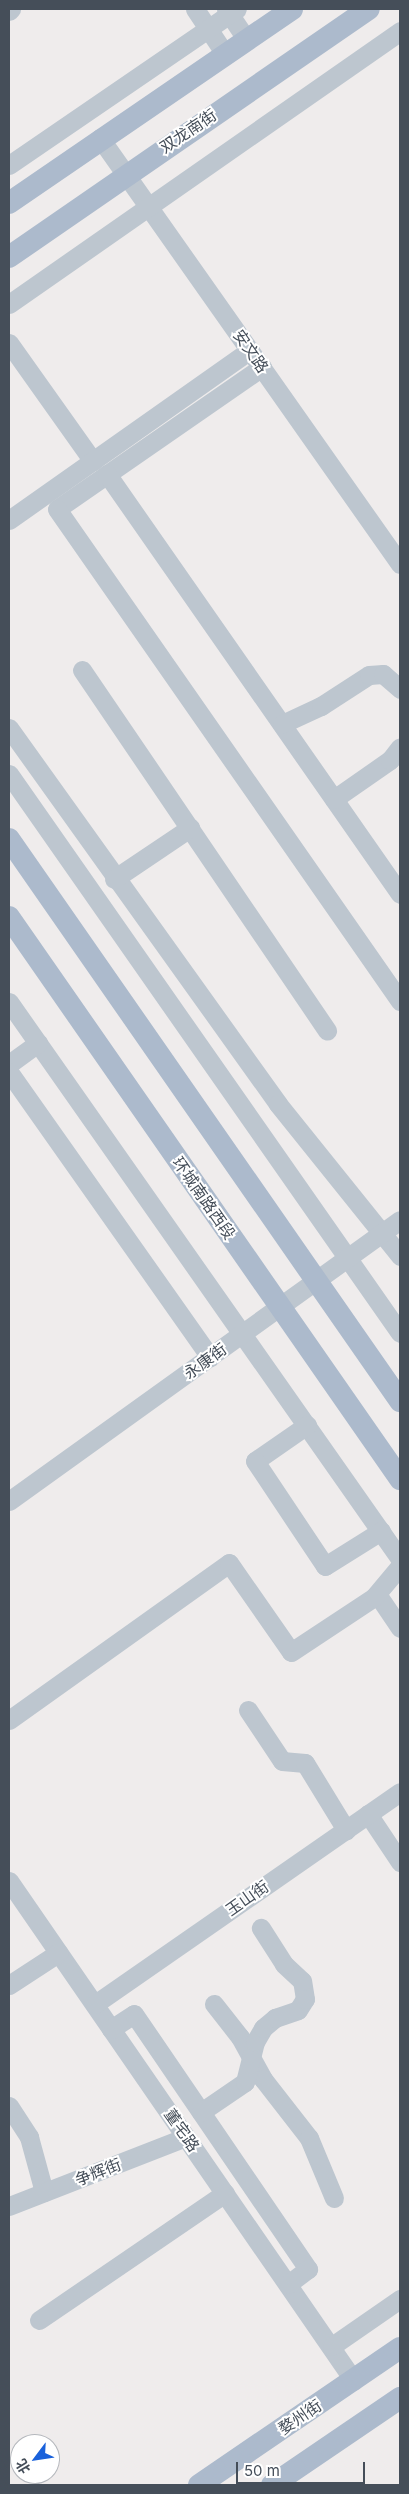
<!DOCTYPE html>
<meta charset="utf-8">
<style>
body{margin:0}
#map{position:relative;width:409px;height:2494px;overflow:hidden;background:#efecec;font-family:Inter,"Noto Sans SC",sans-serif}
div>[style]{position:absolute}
.minor>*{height:19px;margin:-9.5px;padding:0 9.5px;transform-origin:9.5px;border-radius:9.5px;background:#bdc6cf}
.major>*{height:22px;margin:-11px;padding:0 11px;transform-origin:11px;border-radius:11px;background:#acbacc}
span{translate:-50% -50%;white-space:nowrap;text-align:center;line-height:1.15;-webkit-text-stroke:4px #fff;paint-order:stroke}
.street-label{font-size:16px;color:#454e59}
.frame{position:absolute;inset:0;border:10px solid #454e59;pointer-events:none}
.north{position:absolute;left:10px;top:2434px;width:50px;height:50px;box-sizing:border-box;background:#fff;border:1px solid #b5b8bd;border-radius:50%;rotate:239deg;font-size:14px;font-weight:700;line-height:20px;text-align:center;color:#454e59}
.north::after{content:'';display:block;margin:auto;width:18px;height:22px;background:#1a61db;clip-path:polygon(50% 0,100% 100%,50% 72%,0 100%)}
.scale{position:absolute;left:236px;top:2462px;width:129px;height:22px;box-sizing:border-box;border:2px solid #454e59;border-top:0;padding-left:6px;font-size:15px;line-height:18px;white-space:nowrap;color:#454e59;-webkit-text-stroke:4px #fff;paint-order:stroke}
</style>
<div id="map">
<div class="minor">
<i style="left:195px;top:9px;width:54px;rotate:56.3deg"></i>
<i style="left:226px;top:9px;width:37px;rotate:56deg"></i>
<i style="left:9px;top:11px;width:3px;rotate:-45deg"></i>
<i style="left:100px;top:138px;width:521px;rotate:54.85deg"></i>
<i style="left:9px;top:165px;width:276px;rotate:-34.4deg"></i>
<i style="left:9px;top:304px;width:477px;rotate:-34.9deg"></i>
<i style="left:9px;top:343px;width:145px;rotate:54.6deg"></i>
<i style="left:262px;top:367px;width:249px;rotate:145.3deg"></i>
<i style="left:57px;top:509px;width:600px;rotate:55.12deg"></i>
<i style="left:107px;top:474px;width:512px;rotate:55.1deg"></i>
<i style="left:9px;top:520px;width:295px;rotate:-35.2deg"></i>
<i style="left:82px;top:670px;width:436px;rotate:55.8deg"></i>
<i style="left:282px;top:724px;width:43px;rotate:-24.8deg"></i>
<i style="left:321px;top:706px;width:57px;rotate:-32.9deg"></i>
<i style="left:369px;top:675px;width:14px;rotate:-4deg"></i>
<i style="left:383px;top:674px;width:23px;rotate:41deg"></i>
<i style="left:9px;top:728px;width:462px;rotate:54.4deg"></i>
<i style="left:278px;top:1104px;width:195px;rotate:51.2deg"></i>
<i style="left:9px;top:774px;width:682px;rotate:55.03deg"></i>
<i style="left:334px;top:799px;width:68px;rotate:-34.9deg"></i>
<i style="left:390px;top:760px;width:16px;rotate:-52deg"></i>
<i style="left:114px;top:879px;width:92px;rotate:-33.9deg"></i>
<i style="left:9px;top:1002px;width:681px;rotate:54.93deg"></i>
<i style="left:9px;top:1064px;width:36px;rotate:-36deg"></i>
<i style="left:9px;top:1072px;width:349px;rotate:54.8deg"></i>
<i style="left:307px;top:1425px;width:63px;rotate:145.3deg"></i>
<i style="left:255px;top:1461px;width:126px;rotate:56.3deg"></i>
<i style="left:325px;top:1566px;width:66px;rotate:-32deg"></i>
<i style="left:9px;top:1501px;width:481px;rotate:-35.7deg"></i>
<i style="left:377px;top:1594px;width:41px;rotate:55.9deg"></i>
<i style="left:248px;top:1710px;width:61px;rotate:56.3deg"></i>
<i style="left:282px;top:1761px;width:23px;rotate:5deg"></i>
<i style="left:305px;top:1763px;width:79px;rotate:58.5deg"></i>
<i style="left:9px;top:1720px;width:270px;rotate:-35.5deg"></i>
<i style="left:229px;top:1563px;width:108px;rotate:55.1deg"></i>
<i style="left:291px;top:1652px;width:100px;rotate:-33.5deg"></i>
<i style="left:374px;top:1597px;width:40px;rotate:-50deg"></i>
<i style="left:368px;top:1814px;width:58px;rotate:56.3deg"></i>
<i style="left:9px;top:1881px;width:607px;rotate:55.39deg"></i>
<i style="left:9px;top:1985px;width:59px;rotate:-33.1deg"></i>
<i style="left:95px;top:2004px;width:371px;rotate:-34.8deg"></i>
<i style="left:214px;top:2004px;width:42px;rotate:51.8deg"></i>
<i style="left:240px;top:2037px;width:48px;rotate:61.3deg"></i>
<i style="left:263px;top:2079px;width:75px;rotate:52.1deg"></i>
<i style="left:309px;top:2138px;width:65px;rotate:67.4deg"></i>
<i style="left:111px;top:2029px;width:27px;rotate:-33deg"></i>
<i style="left:134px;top:2014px;width:309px;rotate:55.7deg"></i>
<i style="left:308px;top:2269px;width:25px;rotate:143deg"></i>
<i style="left:9px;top:2106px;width:37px;rotate:57deg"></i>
<i style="left:29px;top:2137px;width:57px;rotate:74.7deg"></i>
<i style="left:201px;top:2112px;width:53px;rotate:-34.3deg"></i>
<i style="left:245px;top:2082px;width:41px;rotate:-76deg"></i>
<i style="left:255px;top:2042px;width:16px;rotate:-60deg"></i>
<i style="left:263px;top:2028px;width:16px;rotate:-40deg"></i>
<i style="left:275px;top:2018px;width:24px;rotate:-19deg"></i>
<i style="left:298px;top:2010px;width:13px;rotate:-58deg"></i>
<i style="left:305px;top:1999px;width:18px;rotate:-99deg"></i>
<i style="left:302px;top:1981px;width:25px;rotate:-137deg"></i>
<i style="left:284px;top:1964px;width:43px;rotate:-122.6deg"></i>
<i style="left:9px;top:2206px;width:190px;rotate:-21.3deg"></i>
<i style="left:39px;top:2320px;width:225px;rotate:-34.3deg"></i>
<i style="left:332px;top:2346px;width:83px;rotate:-34.7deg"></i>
</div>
<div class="major">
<i style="left:9px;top:203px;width:343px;rotate:-34.4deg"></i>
<i style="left:9px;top:257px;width:437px;rotate:-34.6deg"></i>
<i style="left:9px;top:839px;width:685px;rotate:55.17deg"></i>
<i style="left:9px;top:917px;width:685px;rotate:55.17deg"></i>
<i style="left:199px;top:2485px;width:243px;rotate:-34.3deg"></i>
<i style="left:272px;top:2485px;width:155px;rotate:-34.2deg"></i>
</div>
<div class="street-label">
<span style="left:188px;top:131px;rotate:-34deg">双龙南街</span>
<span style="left:251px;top:351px;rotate:55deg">安文路</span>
<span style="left:204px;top:1198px;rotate:55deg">环城南路西段</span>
<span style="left:205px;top:1361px;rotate:-36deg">永康街</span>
<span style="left:247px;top:1898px;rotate:-35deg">玉山街</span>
<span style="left:182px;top:2130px;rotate:55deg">董宅路</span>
<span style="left:98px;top:2172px;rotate:-21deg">争辉街</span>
<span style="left:300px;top:2417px;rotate:-34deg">婺州街</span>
</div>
<div class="frame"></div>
<div class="north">北</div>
<div class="scale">50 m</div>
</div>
